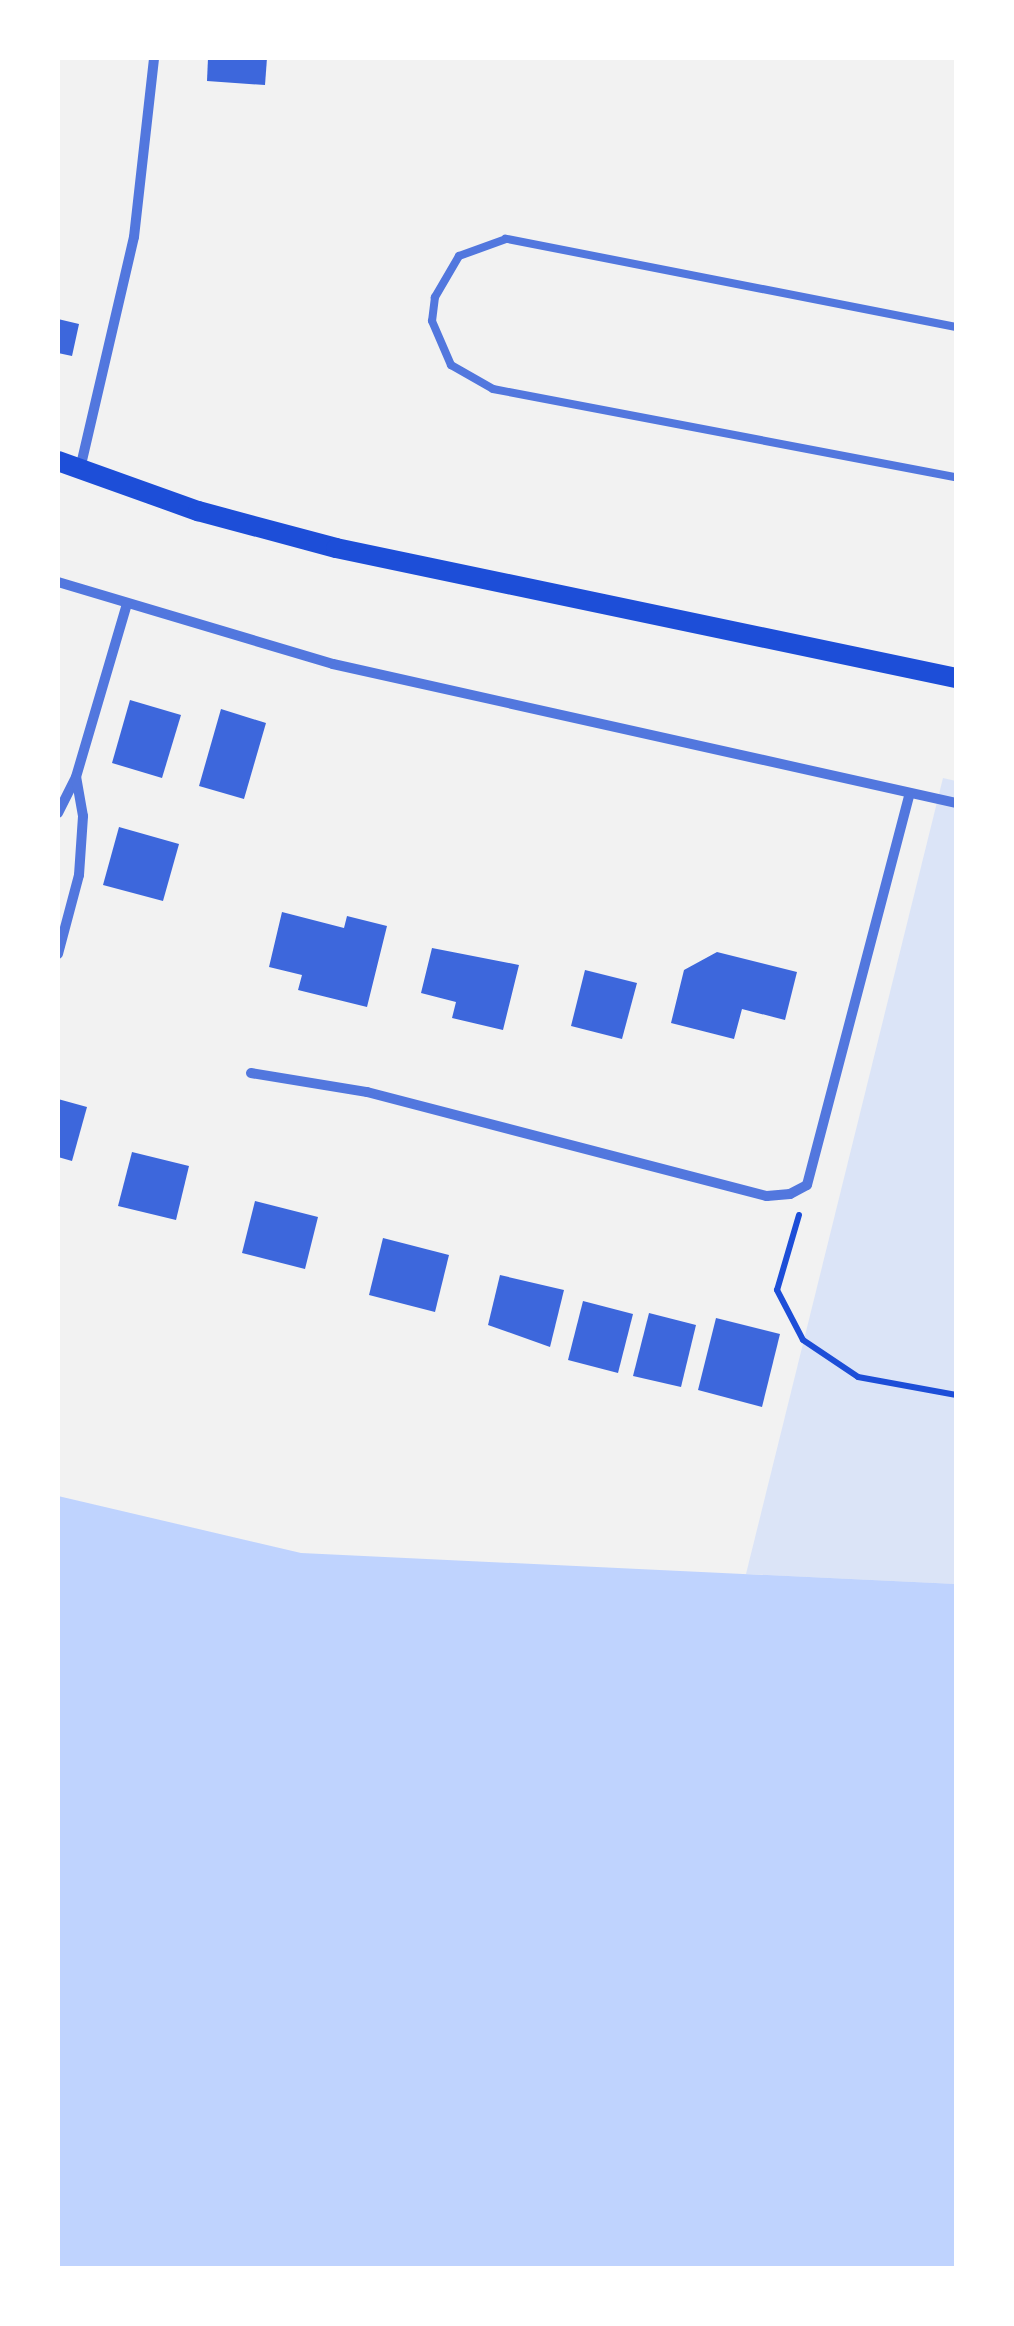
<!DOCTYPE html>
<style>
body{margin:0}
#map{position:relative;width:1014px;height:2326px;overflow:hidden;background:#f2f2f2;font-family:Commissioner,sans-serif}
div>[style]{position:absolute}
.green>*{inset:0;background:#dbe4f7}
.water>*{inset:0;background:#bfd3fe}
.building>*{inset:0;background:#3d67dc}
.path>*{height:6px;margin:-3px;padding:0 3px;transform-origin:3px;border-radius:3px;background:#1d4ed8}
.service>*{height:8px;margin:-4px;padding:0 4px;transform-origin:4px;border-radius:4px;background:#5277de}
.minor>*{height:10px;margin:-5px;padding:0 5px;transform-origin:5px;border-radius:5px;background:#5277de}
.secondary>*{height:20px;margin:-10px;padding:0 10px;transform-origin:10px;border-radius:10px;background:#1d4ed8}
span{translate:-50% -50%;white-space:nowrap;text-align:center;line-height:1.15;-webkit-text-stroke:10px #fff;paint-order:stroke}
.frame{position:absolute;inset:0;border:60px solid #fff;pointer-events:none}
</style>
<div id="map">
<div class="green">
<i style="clip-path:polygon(943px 778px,956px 781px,956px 1584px,746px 1574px)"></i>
</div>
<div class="water">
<i style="clip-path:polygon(58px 1496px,301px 1553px,956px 1584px,956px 2268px,58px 2268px)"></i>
</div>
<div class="building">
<i style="clip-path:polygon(208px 58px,267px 58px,265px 85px,207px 81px)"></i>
<i style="clip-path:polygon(58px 319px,79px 324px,72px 356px,58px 353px)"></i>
<i style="clip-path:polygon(130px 700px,181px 715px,162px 778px,112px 763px)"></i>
<i style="clip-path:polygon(221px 709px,266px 723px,244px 799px,199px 786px)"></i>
<i style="clip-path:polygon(119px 827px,179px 844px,163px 901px,103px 885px)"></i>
<i style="clip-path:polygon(282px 912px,344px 928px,347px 916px,387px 926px,367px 1007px,298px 990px,302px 975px,269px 967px)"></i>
<i style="clip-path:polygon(432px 948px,519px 965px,503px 1030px,452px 1018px,456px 1002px,421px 993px)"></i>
<i style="clip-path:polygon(717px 952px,797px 972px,785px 1020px,742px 1009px,734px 1039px,671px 1023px,684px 970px)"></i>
<i style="clip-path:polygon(585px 970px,637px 983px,622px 1039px,571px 1026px)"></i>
<i style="clip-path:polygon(58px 1099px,87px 1107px,72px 1161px,58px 1157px)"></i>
<i style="clip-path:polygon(132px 1152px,189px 1166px,176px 1220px,118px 1206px)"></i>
<i style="clip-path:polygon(255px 1201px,318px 1217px,305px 1269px,242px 1253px)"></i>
<i style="clip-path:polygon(383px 1238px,449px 1255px,435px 1312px,369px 1295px)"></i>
<i style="clip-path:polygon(500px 1275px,564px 1290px,550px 1347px,488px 1325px)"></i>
<i style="clip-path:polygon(583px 1301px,633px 1314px,618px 1373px,568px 1360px)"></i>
<i style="clip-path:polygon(649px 1313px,696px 1325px,681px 1387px,633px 1376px)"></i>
<i style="clip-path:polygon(716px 1318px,780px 1334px,762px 1407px,698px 1390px)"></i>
</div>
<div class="path">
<i style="left:799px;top:1215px;width:78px;rotate:106.3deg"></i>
<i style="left:777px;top:1290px;width:56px;rotate:62.5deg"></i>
<i style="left:803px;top:1340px;width:66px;rotate:33.9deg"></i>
<i style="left:858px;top:1377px;width:100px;rotate:10.4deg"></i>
</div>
<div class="service">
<i style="left:956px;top:327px;width:459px;rotate:-168.9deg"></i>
<i style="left:506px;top:239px;width:50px;rotate:160.1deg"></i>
<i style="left:459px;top:256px;width:48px;rotate:120.3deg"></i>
<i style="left:435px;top:297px;width:24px;rotate:97deg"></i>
<i style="left:432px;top:321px;width:48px;rotate:66.6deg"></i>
<i style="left:451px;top:365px;width:48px;rotate:29.7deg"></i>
<i style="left:493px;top:389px;width:471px;rotate:10.8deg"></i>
</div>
<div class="minor">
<i style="left:80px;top:469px;width:238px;rotate:-76.9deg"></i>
<i style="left:134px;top:237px;width:180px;rotate:-83.6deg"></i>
<i style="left:58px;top:582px;width:287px;rotate:16.6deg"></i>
<i style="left:333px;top:664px;width:638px;rotate:12.58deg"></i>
<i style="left:58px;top:813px;width:40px;rotate:-63.4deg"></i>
<i style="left:76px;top:777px;width:180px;rotate:-73.6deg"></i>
<i style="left:58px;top:954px;width:82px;rotate:-75.1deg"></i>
<i style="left:79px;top:875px;width:59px;rotate:-86.1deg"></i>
<i style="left:83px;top:816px;width:39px;rotate:-100deg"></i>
<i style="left:251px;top:1073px;width:118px;rotate:9.3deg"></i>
<i style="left:367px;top:1092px;width:413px;rotate:14.6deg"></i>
<i style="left:767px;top:1196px;width:23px;rotate:-5deg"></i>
<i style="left:790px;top:1194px;width:19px;rotate:-28deg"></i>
<i style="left:807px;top:1185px;width:405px;rotate:-75.3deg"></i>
</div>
<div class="secondary">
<i style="left:58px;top:461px;width:149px;rotate:19.7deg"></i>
<i style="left:198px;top:511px;width:143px;rotate:15deg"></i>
<i style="left:336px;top:548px;width:633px;rotate:11.84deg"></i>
</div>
<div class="frame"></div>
</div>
